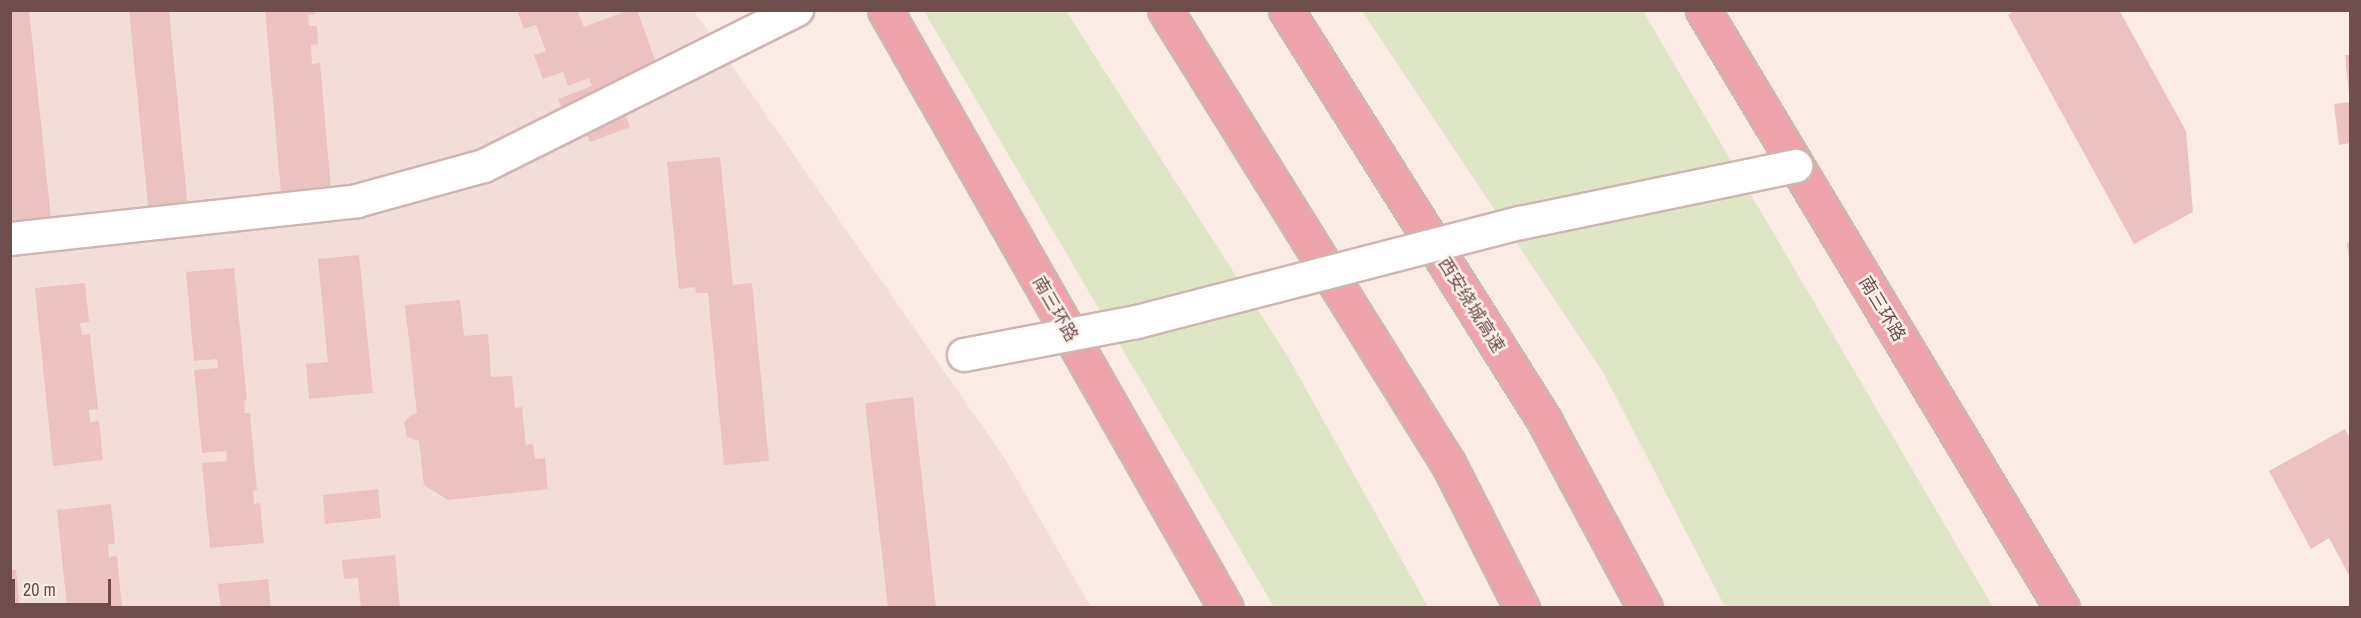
<!DOCTYPE html>
<meta charset="utf-8">
<style>
body{margin:0}
#map{position:relative;width:2361px;height:618px;overflow:hidden;background:#faebe5;font-family:"Archivo Narrow","Noto Sans SC",sans-serif}
div>[style]{position:absolute}
.residential>*{inset:0;background:#f3ddd8}
.green>*{inset:0;background:#dee6c5}
.building>*{inset:0;background:#ecc2c0}
.roads{filter:drop-shadow(2px 0 #ceb5b2) drop-shadow(-2px 0 #ceb5b2) drop-shadow(0 2px #ceb5b2) drop-shadow(0 -2px #ceb5b2)}
.street>*{height:32px;margin:-16px;padding:0 16px;transform-origin:16px;border-radius:16px;background:#fff}
.highway>*{height:33px;margin:-16.5px;padding:0 16.5px;transform-origin:16.5px;border-radius:16.5px;background:#eea2a9}
.bridges{filter:drop-shadow(2px 0 #ceb5b2) drop-shadow(-2px 0 #ceb5b2) drop-shadow(0 2px #ceb5b2) drop-shadow(0 -2px #ceb5b2)}
.street-bridge>*{height:32px;margin:-16px;padding:0 16px;transform-origin:16px;border-radius:16px;background:#fff}
span{translate:-50% -50%;white-space:nowrap;text-align:center;line-height:1.15;-webkit-text-stroke:5px #fdf0eb;paint-order:stroke}
.street-label{font-size:18px;color:#704d4d}
.frame{position:absolute;inset:0;border:12px solid #704d4d;pointer-events:none}
.scale{position:absolute;left:12px;top:579px;width:99px;height:27px;box-sizing:border-box;border:3px solid #704d4d;border-top:0;padding-left:8px;font-size:18px;line-height:21px;white-space:nowrap;color:#704d4d;-webkit-text-stroke:4px #fdf0eb;paint-order:stroke}
</style>
<div id="map">
<div class="residential">
<i style="clip-path:polygon(10px 11px,694px 11px,1005px 459px,1091px 607px,11px 607px)"></i>
</div>
<div class="green">
<i style="clip-path:polygon(924px 11px,1066px 11px,1288px 357px,1428px 607px,1274px 607px)"></i>
<i style="clip-path:polygon(1362px 11px,1643px 11px,1993px 607px,1725px 607px,1603px 372px)"></i>
</div>
<div class="building">
<i style="clip-path:polygon(10px 10px,29px 10px,52px 228px,10px 229px)"></i>
<i style="clip-path:polygon(129px 10px,169px 10px,188px 211px,149px 215px)"></i>
<i style="clip-path:polygon(265px 10px,314px 10px,315px 14px,308px 15px,309px 26px,317px 26px,318px 44px,311px 45px,312px 64px,320px 63px,331px 189px,281px 193px)"></i>
<i style="clip-path:polygon(517px 10px,577px 10px,584px 27px,629px 10px,637px 10px,667px 93px,635px 105px,619px 98px,630px 127px,590px 142px,581px 120px,568px 125px,558px 99px,592px 86px,589px 78px,568px 86px,563px 72px,543px 79px,534px 55px,546px 51px,536px 25px,524px 29px)"></i>
<i style="clip-path:polygon(2015px 10px,2119px 10px,2186px 131px,2193px 212px,2134px 244px,2008px 15px)"></i>
<i style="clip-path:polygon(2345px 55px,2350px 55px,2350px 93px,2349px 93px)"></i>
<i style="clip-path:polygon(2350px 102px,2350px 143px,2339px 145px,2334px 104px)"></i>
<i style="clip-path:polygon(720px 157px,733px 285px,752px 283px,769px 461px,724px 465px,708px 293px,696px 293px,695px 287px,679px 289px,667px 162px)"></i>
<i style="clip-path:polygon(2350px 242px,2350px 257px,2349px 257px,2347px 243px)"></i>
<i style="clip-path:polygon(359px 255px,373px 393px,309px 399px,306px 364px,328px 362px,318px 259px)"></i>
<i style="clip-path:polygon(234px 268px,247px 400px,244px 401px,245px 413px,250px 413px,257px 490px,253px 491px,254px 504px,260px 503px,264px 543px,210px 548px,202px 463px,227px 461px,226px 451px,202px 453px,194px 370px,218px 368px,217px 359px,194px 361px,186px 272px)"></i>
<i style="clip-path:polygon(85px 283px,89px 322px,80px 323px,82px 335px,90px 334px,98px 409px,89px 410px,90px 422px,99px 421px,103px 460px,53px 466px,35px 288px)"></i>
<i style="clip-path:polygon(460px 300px,464px 336px,488px 334px,491px 377px,512px 376px,515px 408px,522px 407px,526px 445px,533px 444px,535px 459px,545px 458px,548px 489px,448px 500px,424px 485px,419px 441px,407px 437px,404px 423px,410px 416px,417px 413px,405px 305px)"></i>
<i style="clip-path:polygon(913px 397px,936px 608px,888px 608px,865px 403px)"></i>
<i style="clip-path:polygon(2345px 429px,2350px 438px,2350px 577px,2329px 538px,2311px 549px,2269px 471px)"></i>
<i style="clip-path:polygon(378px 489px,381px 518px,325px 524px,323px 495px)"></i>
<i style="clip-path:polygon(111px 504px,115px 544px,108px 544px,109px 557px,117px 556px,122px 608px,67px 608px,57px 510px)"></i>
<i style="clip-path:polygon(395px 555px,400px 608px,361px 608px,358px 578px,344px 579px,342px 560px)"></i>
<i style="clip-path:polygon(10px 570px,16px 570px,20px 608px,10px 608px)"></i>
<i style="clip-path:polygon(268px 579px,271px 608px,221px 608px,218px 584px)"></i>
</div>
<div class="roads">
<div class="street">
<i style="left:10px;top:239px;width:349px;rotate:-6.2deg"></i>
<i style="left:357px;top:201px;width:132px;rotate:-15.4deg"></i>
<i style="left:484px;top:166px;width:350px;rotate:-26.5deg"></i>
</div>
<div class="highway">
<i style="left:885px;top:10px;width:688px;rotate:60.31deg"></i>
<i style="left:1165px;top:10px;width:536px;rotate:58.03deg"></i>
<i style="left:1449px;top:465px;width:161px;rotate:63deg"></i>
<i style="left:1286px;top:10px;width:487px;rotate:57.8deg"></i>
<i style="left:1545px;top:422px;width:211px;rotate:61.7deg"></i>
<i style="left:1703px;top:10px;width:697px;rotate:59.02deg"></i>
</div>
</div>
<div class="bridges">
<div class="street-bridge">
<i style="left:964px;top:355px;width:176px;rotate:-10.8deg"></i>
<i style="left:1137px;top:322px;width:397px;rotate:-14.5deg"></i>
<i style="left:1521px;top:223px;width:281px;rotate:-11.7deg"></i>
</div>
</div>
<div class="street-label">
<span style="left:1471px;top:305px;rotate:58deg">西安绕城高速</span>
<span style="left:1055px;top:309px;rotate:60deg">南三环路</span>
<span style="left:1882px;top:309px;rotate:59deg">南三环路</span>
</div>
<div class="frame"></div>
<div class="scale">20 m</div>
</div>
